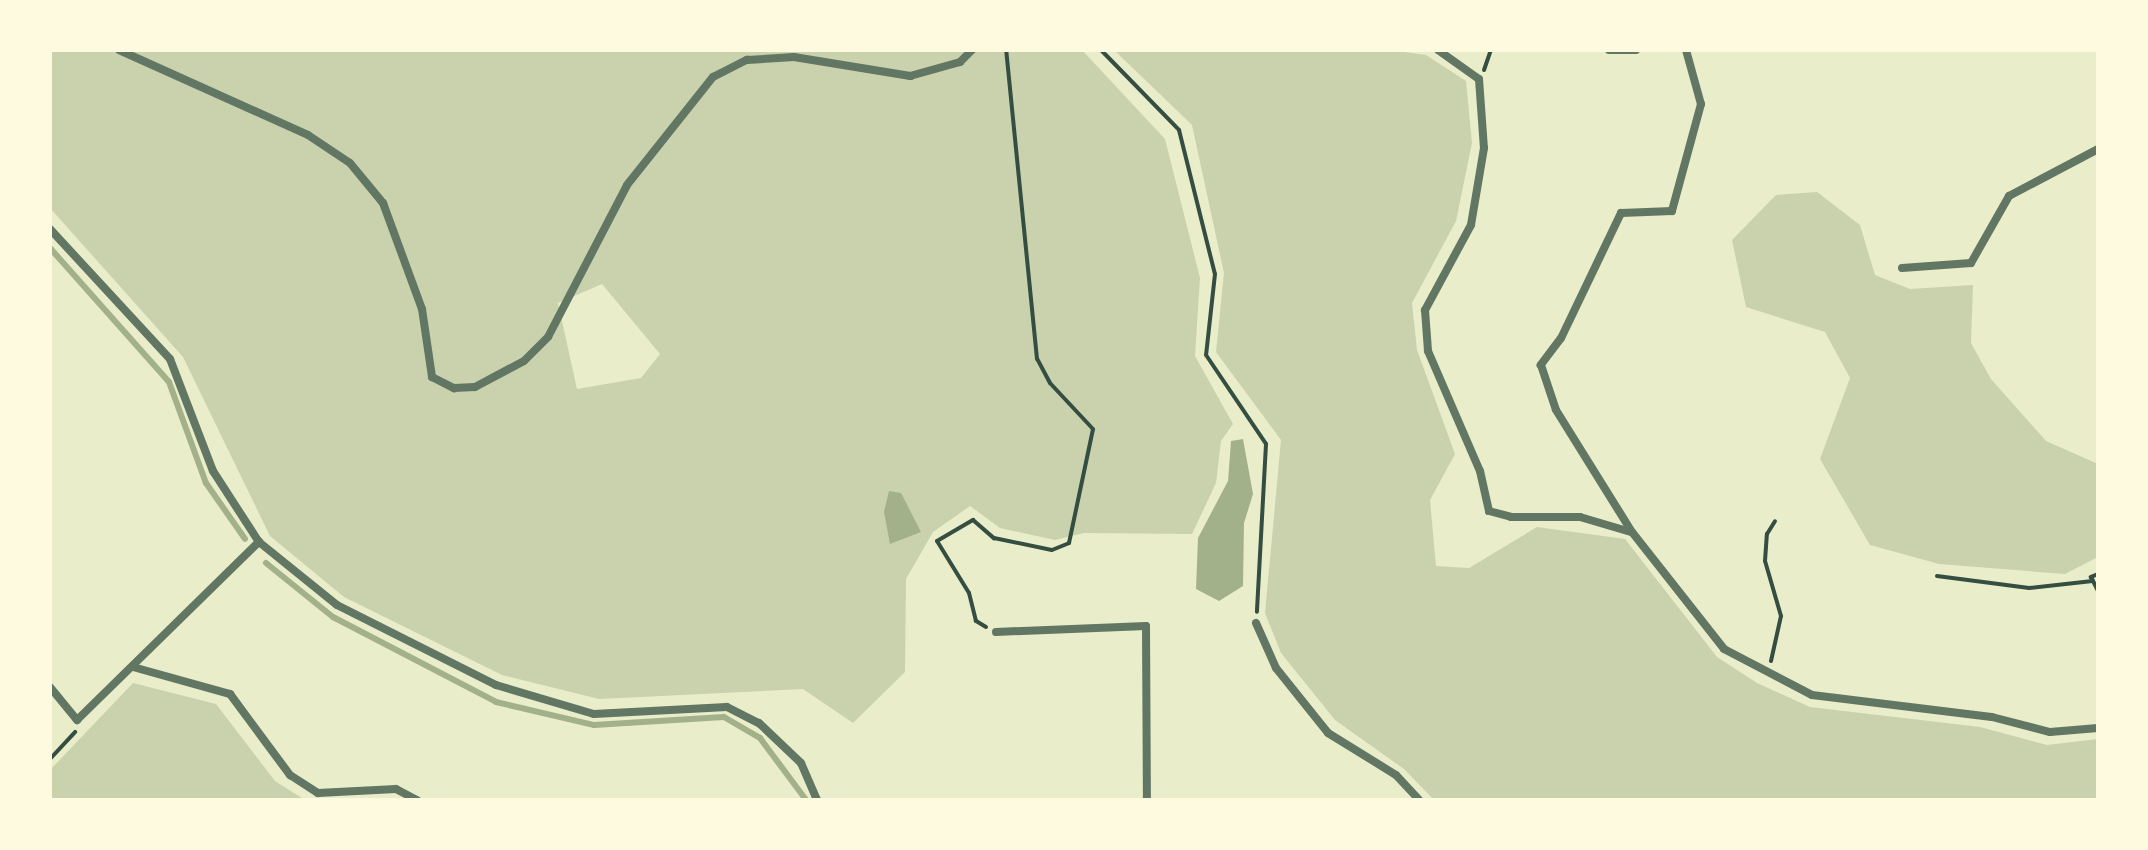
<!DOCTYPE html>
<style>
body{margin:0}
#map{position:relative;width:2148px;height:850px;overflow:hidden;background:#e9edc9;font-family:Barlow,sans-serif}
div>[style]{position:absolute}
.green>*{inset:0;background:#cad2ad}
.water>*{inset:0;background:#a3b18a}
.stream>*{height:6px;margin:-3px;padding:0 3px;transform-origin:3px;border-radius:3px;background:#a3b18a}
.path>*{height:4px;margin:-2px;padding:0 2px;transform-origin:2px;border-radius:2px;background:#344e41}
.minor>*{height:8px;margin:-4px;padding:0 4px;transform-origin:4px;border-radius:4px;background:#617663}
span{translate:-50% -50%;white-space:nowrap;text-align:center;line-height:1.15;-webkit-text-stroke:6px #fefae0;paint-order:stroke}
.frame{position:absolute;inset:0;border:52px solid #fefae0;pointer-events:none}
</style>
<div id="map">
<div class="green">
<i style="clip-path:polygon(evenodd,50px 50px,1082px 50px,1165px 139px,1200px 278px,1195px 356px,1233px 424px,1221px 441px,1216px 483px,1192px 534px,1084px 533px,1055px 540px,1000px 528px,970px 506px,933px 532px,906px 579px,905px 672px,853px 723px,803px 689px,599px 699px,502px 675px,344px 597px,270px 536px,183px 357px,50px 208px,50px 50px,602px 284px,660px 354px,641px 378px,577px 389px,558px 303px,602px 284px)"></i>
<i style="clip-path:polygon(1114px 50px,1391px 50px,1426px 55px,1466px 81px,1472px 143px,1456px 221px,1412px 303px,1417px 350px,1455px 454px,1430px 500px,1436px 566px,1469px 568px,1537px 527px,1625px 539px,1717px 657px,1757px 683px,1810px 707px,1980px 727px,2047px 745px,2098px 739px,2098px 800px,1434px 800px,1404px 769px,1335px 720px,1281px 653px,1265px 613px,1281px 440px,1216px 352px,1224px 273px,1192px 125px)"></i>
<i style="clip-path:polygon(1817px 192px,1860px 225px,1875px 275px,1910px 289px,1973px 285px,1971px 343px,1991px 379px,2046px 441px,2098px 464px,2098px 557px,2065px 574px,1939px 564px,1870px 545px,1820px 459px,1850px 378px,1825px 332px,1746px 307px,1732px 240px,1776px 195px)"></i>
<i style="clip-path:polygon(133px 683px,216px 704px,275px 781px,305px 800px,50px 800px,50px 770px)"></i>
</div>
<div class="water">
<i style="clip-path:polygon(1243px 439px,1253px 494px,1244px 523px,1243px 586px,1219px 601px,1196px 589px,1198px 538px,1228px 481px,1231px 441px)"></i>
<i style="clip-path:polygon(889px 491px,901px 493px,921px 532px,890px 544px,884px 512px)"></i>
</div>
<div class="stream">
<i style="left:50px;top:248px;width:179px;rotate:48.4deg"></i>
<i style="left:169px;top:382px;width:108px;rotate:69.9deg"></i>
<i style="left:206px;top:483px;width:68px;rotate:55.1deg"></i>
<i style="left:266px;top:563px;width:86px;rotate:38.9deg"></i>
<i style="left:333px;top:617px;width:184px;rotate:27.5deg"></i>
<i style="left:496px;top:702px;width:101px;rotate:13.2deg"></i>
<i style="left:594px;top:725px;width:130px;rotate:-3.5deg"></i>
<i style="left:724px;top:717px;width:42px;rotate:30.3deg"></i>
<i style="left:760px;top:738px;width:77px;rotate:53.4deg"></i>
</div>
<div class="path">
<i style="left:1101px;top:50px;width:112px;rotate:45.7deg"></i>
<i style="left:1179px;top:130px;width:148px;rotate:76deg"></i>
<i style="left:1215px;top:274px;width:81px;rotate:96.3deg"></i>
<i style="left:1206px;top:355px;width:107px;rotate:56deg"></i>
<i style="left:1266px;top:444px;width:168px;rotate:93.1deg"></i>
<i style="left:1484px;top:70px;width:21px;rotate:-71deg"></i>
<i style="left:2098px;top:574px;width:8px;rotate:157deg"></i>
<i style="left:2091px;top:577px;width:16px;rotate:63deg"></i>
<i style="left:1937px;top:576px;width:93px;rotate:7.4deg"></i>
<i style="left:2029px;top:588px;width:64px;rotate:-6.2deg"></i>
<i style="left:986px;top:627px;width:12px;rotate:-149deg"></i>
<i style="left:976px;top:621px;width:29px;rotate:-104deg"></i>
<i style="left:969px;top:593px;width:61px;rotate:-121.6deg"></i>
<i style="left:937px;top:541px;width:42px;rotate:-30.3deg"></i>
<i style="left:973px;top:520px;width:28px;rotate:41deg"></i>
<i style="left:994px;top:538px;width:59px;rotate:11.7deg"></i>
<i style="left:1052px;top:550px;width:18px;rotate:-22deg"></i>
<i style="left:1069px;top:543px;width:116px;rotate:-78.1deg"></i>
<i style="left:1093px;top:429px;width:63px;rotate:-133.1deg"></i>
<i style="left:1050px;top:383px;width:27px;rotate:-118deg"></i>
<i style="left:1037px;top:359px;width:311px;rotate:-95.7deg"></i>
<i style="left:1771px;top:661px;width:46px;rotate:-77.5deg"></i>
<i style="left:1781px;top:616px;width:57px;rotate:-106.2deg"></i>
<i style="left:1765px;top:561px;width:27px;rotate:-86deg"></i>
<i style="left:1767px;top:534px;width:15px;rotate:-58deg"></i>
<i style="left:50px;top:759px;width:37px;rotate:-47deg"></i>
</div>
<div class="minor">
<i style="left:119px;top:50px;width:207px;rotate:24.2deg"></i>
<i style="left:308px;top:135px;width:50px;rotate:33.7deg"></i>
<i style="left:350px;top:163px;width:52px;rotate:50.5deg"></i>
<i style="left:383px;top:203px;width:113px;rotate:69.8deg"></i>
<i style="left:422px;top:309px;width:69px;rotate:81.6deg"></i>
<i style="left:432px;top:377px;width:25px;rotate:27deg"></i>
<i style="left:454px;top:388px;width:21px;rotate:-3deg"></i>
<i style="left:475px;top:387px;width:55px;rotate:-28deg"></i>
<i style="left:524px;top:361px;width:34px;rotate:-45deg"></i>
<i style="left:548px;top:337px;width:171px;rotate:-62.5deg"></i>
<i style="left:627px;top:185px;width:138px;rotate:-51.5deg"></i>
<i style="left:713px;top:77px;width:38px;rotate:-27deg"></i>
<i style="left:747px;top:60px;width:47px;rotate:-3.7deg"></i>
<i style="left:794px;top:57px;width:118px;rotate:9.3deg"></i>
<i style="left:910px;top:76px;width:52px;rotate:-15.6deg"></i>
<i style="left:960px;top:62px;width:17px;rotate:-45deg"></i>
<i style="left:1438px;top:50px;width:50px;rotate:35.3deg"></i>
<i style="left:1479px;top:79px;width:69px;rotate:85.9deg"></i>
<i style="left:1484px;top:148px;width:78px;rotate:99.6deg"></i>
<i style="left:1471px;top:225px;width:97px;rotate:118.4deg"></i>
<i style="left:1425px;top:310px;width:41px;rotate:85.8deg"></i>
<i style="left:1428px;top:351px;width:131px;rotate:66.6deg"></i>
<i style="left:1480px;top:471px;width:41px;rotate:77.3deg"></i>
<i style="left:1489px;top:511px;width:23px;rotate:15deg"></i>
<i style="left:1511px;top:517px;width:69px"></i>
<i style="left:1580px;top:517px;width:53px;rotate:16.4deg"></i>
<i style="left:1609px;top:50px;width:27px"></i>
<i style="left:1686px;top:50px;width:56px;rotate:74.5deg"></i>
<i style="left:1701px;top:104px;width:111px;rotate:105.2deg"></i>
<i style="left:1672px;top:211px;width:51px;rotate:177.8deg"></i>
<i style="left:1621px;top:213px;width:139px;rotate:115.6deg"></i>
<i style="left:1561px;top:338px;width:34px;rotate:127deg"></i>
<i style="left:1541px;top:365px;width:47px;rotate:71.6deg"></i>
<i style="left:1556px;top:410px;width:144px;rotate:58.1deg"></i>
<i style="left:1632px;top:532px;width:149px;rotate:51.8deg"></i>
<i style="left:1724px;top:649px;width:99px;rotate:27.6deg"></i>
<i style="left:1812px;top:695px;width:181px;rotate:7deg"></i>
<i style="left:1992px;top:717px;width:60px;rotate:14.5deg"></i>
<i style="left:2050px;top:732px;width:48px;rotate:-4.8deg"></i>
<i style="left:50px;top:229px;width:177px;rotate:47.3deg"></i>
<i style="left:170px;top:359px;width:120px;rotate:69deg"></i>
<i style="left:213px;top:471px;width:85px;rotate:57.1deg"></i>
<i style="left:259px;top:542px;width:100px;rotate:38.9deg"></i>
<i style="left:337px;top:605px;width:178px;rotate:26.7deg"></i>
<i style="left:496px;top:685px;width:102px;rotate:16.5deg"></i>
<i style="left:594px;top:714px;width:133px;rotate:-3deg"></i>
<i style="left:727px;top:707px;width:36px;rotate:27deg"></i>
<i style="left:759px;top:723px;width:58px;rotate:43.6deg"></i>
<i style="left:801px;top:763px;width:40px;rotate:66.6deg"></i>
<i style="left:1902px;top:268px;width:69px;rotate:-4.1deg"></i>
<i style="left:1971px;top:263px;width:77px;rotate:-60.4deg"></i>
<i style="left:2009px;top:196px;width:101px;rotate:-27.8deg"></i>
<i style="left:1256px;top:623px;width:49px;rotate:66deg"></i>
<i style="left:1276px;top:668px;width:83px;rotate:51.3deg"></i>
<i style="left:1328px;top:733px;width:80px;rotate:31.7deg"></i>
<i style="left:1396px;top:775px;width:34px;rotate:47deg"></i>
<i style="left:996px;top:632px;width:150px;rotate:-2.3deg"></i>
<i style="left:1146px;top:626px;width:174px;rotate:89.7deg"></i>
<i style="left:133px;top:667px;width:101px;rotate:15.6deg"></i>
<i style="left:230px;top:694px;width:101px;rotate:53.5deg"></i>
<i style="left:290px;top:775px;width:33px;rotate:33deg"></i>
<i style="left:318px;top:793px;width:78px;rotate:-2.9deg"></i>
<i style="left:396px;top:789px;width:24px;rotate:28deg"></i>
<i style="left:50px;top:687px;width:43px;rotate:50.7deg"></i>
<i style="left:77px;top:720px;width:255px;rotate:-44.4deg"></i>
</div>
<div class="frame"></div>
</div>
